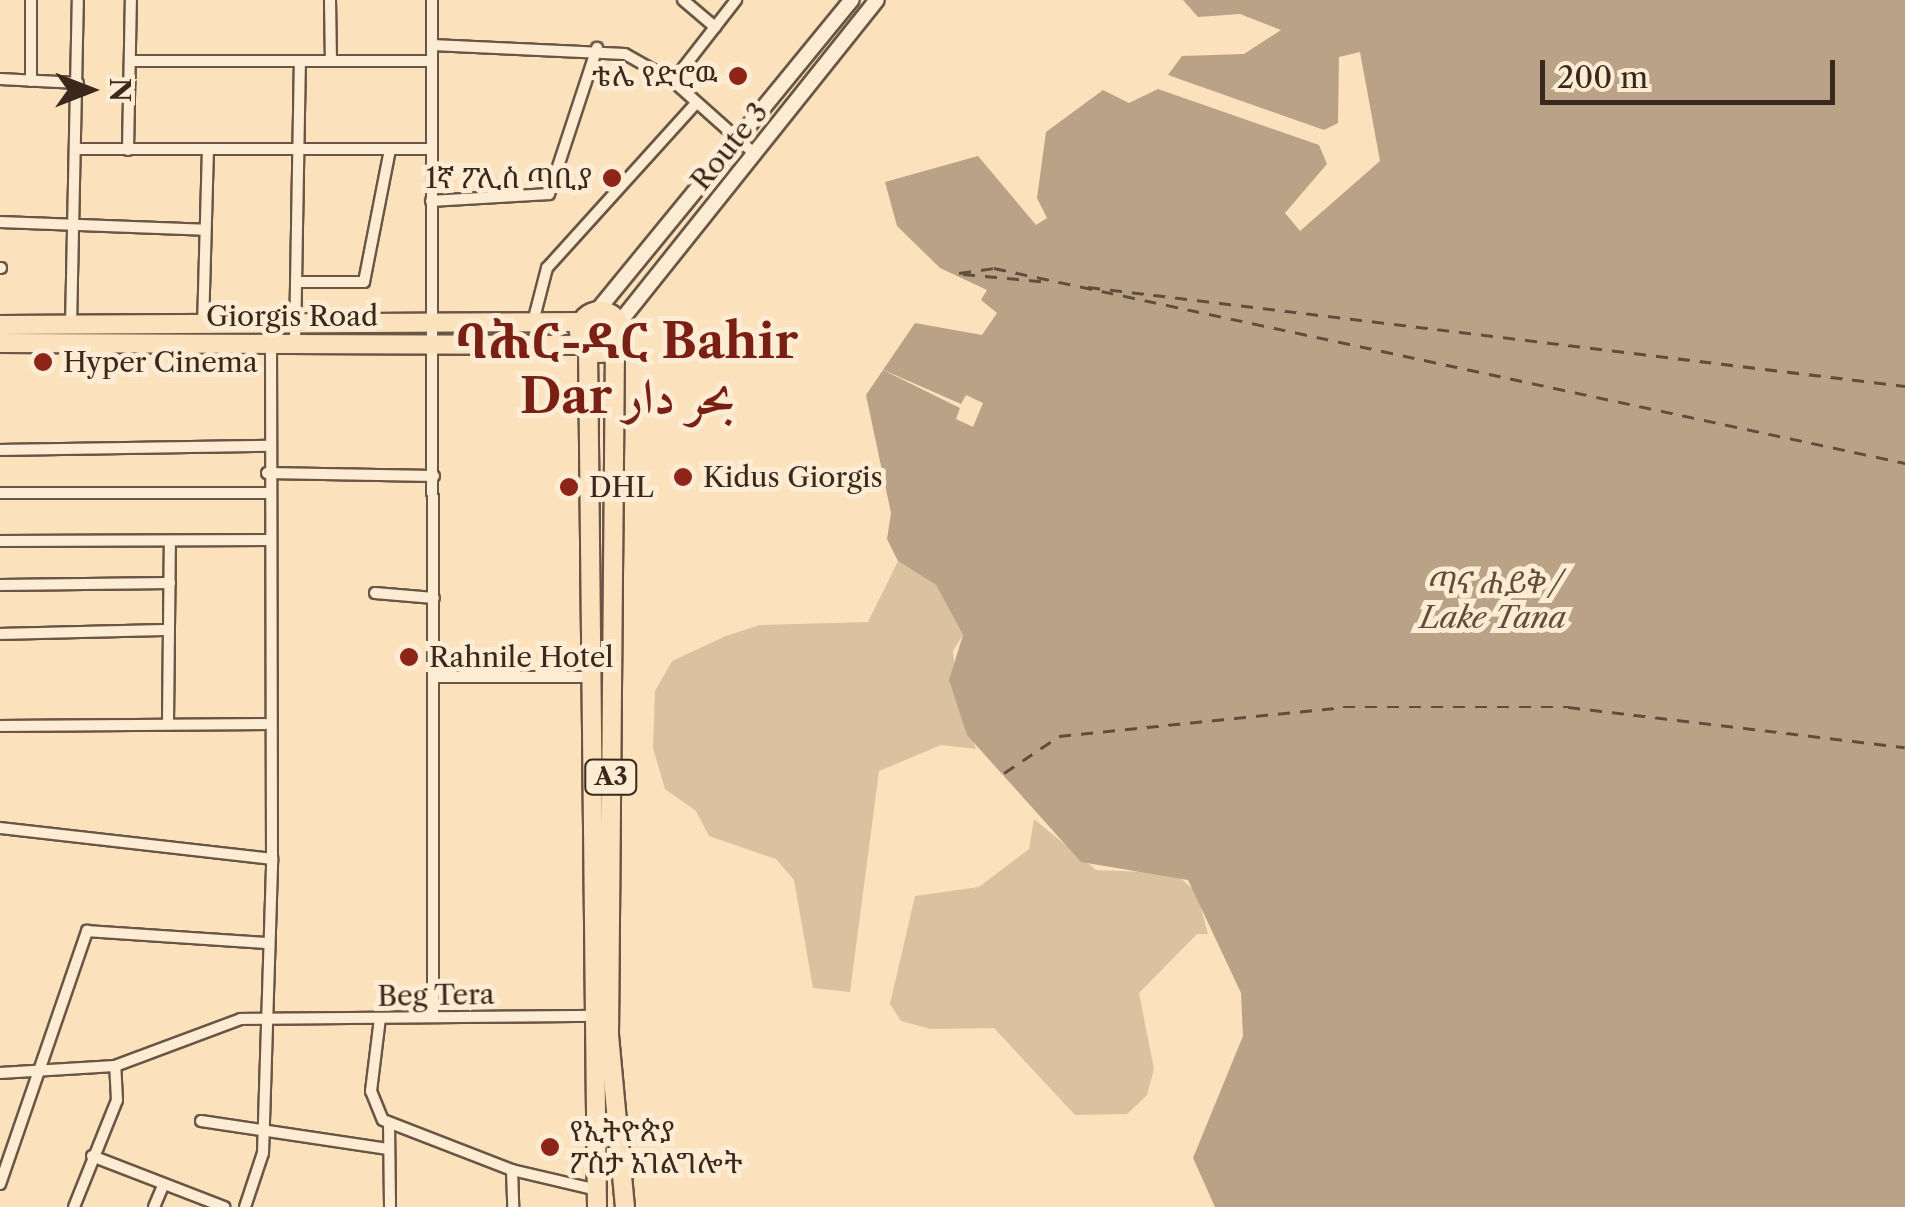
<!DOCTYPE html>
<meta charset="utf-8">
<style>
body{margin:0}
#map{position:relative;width:1905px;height:1207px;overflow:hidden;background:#fbe1bc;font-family:"Libre Caslon Text",Amiri,"Noto Serif Ethiopic",serif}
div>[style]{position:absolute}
.green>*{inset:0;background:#dac2a1}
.water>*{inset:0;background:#b9a286}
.pier>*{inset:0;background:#fbe1bc}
.ferry>*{height:2.5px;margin-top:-1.25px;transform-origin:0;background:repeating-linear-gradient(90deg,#604d3c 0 12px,transparent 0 22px)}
.roads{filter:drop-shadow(2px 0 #6a5644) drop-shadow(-2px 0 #6a5644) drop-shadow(0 2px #6a5644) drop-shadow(0 -2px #6a5644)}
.street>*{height:10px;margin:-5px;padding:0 5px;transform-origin:5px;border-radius:5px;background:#fcecd3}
.secondary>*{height:14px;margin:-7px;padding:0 7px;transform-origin:7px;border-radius:7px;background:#fcecd3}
.highway>*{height:18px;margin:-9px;padding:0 9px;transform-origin:9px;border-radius:9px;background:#fbe1bc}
.highway>.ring{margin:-9px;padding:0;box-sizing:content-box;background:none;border:18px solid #fbe1bc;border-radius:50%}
.dots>*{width:28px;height:28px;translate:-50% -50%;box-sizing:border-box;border:5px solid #fcecd3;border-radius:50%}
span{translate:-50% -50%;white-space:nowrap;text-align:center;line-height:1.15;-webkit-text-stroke:10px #fcecd3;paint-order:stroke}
.shield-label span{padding:2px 8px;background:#fcecd3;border:2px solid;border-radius:8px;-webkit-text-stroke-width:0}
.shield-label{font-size:25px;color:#3a281c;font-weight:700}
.poi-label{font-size:28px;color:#3a281c}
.right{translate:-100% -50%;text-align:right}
.left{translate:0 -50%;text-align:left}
.street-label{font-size:28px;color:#3a281c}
.water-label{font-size:30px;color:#604d3c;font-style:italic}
.town-label{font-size:48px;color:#7a1f14;font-weight:700}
.north{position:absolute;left:40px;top:40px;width:100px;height:100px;-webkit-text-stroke:8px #fcecd3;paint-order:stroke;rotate:90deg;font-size:28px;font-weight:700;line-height:40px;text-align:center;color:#3a281c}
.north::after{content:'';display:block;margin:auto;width:35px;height:45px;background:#3a281c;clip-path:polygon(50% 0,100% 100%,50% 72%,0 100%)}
.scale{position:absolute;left:1540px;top:60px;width:295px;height:45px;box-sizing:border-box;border:5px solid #3a281c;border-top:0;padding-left:12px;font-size:30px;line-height:35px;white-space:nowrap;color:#3a281c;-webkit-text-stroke:8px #fcecd3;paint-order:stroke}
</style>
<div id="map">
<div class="green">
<i style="clip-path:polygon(898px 561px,936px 585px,963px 635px,953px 651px,958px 699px,976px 749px,941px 745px,879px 771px,850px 992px,813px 988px,794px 880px,776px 859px,709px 836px,696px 811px,665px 789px,653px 748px,655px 691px,672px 661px,726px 636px,760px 625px,868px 622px)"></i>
<i style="clip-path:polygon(1034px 819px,1096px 870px,1175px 873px,1197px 893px,1208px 934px,1197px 934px,1139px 993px,1154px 1069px,1147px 1095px,1127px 1114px,1075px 1115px,994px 1028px,931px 1029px,901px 1021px,890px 1004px,915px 896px,979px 887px,1029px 849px)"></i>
</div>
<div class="water">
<i style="clip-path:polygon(1183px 0,1905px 0,1905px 1207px,1215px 1207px,1193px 1158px,1243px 1036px,1241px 993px,1188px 880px,1081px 862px,967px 735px,949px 680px,963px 635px,936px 585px,898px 561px,887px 539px,891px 513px,866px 395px,915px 323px,982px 335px,997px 313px,981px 300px,987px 290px,940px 268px,897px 226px,885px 182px,978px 156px,1036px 225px,1047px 218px,1037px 198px,1046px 132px,1103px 90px,1129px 103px,1158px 89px,1319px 145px,1327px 164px,1285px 213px,1300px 231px,1380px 161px,1360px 52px,1339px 57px,1338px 123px,1324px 130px,1168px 75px,1182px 56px,1244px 54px,1281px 30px,1240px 14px,1198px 17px)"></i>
</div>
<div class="pier">
<i style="clip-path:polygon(879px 368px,961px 404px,966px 395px,983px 403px,973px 427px,956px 419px,960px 408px)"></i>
</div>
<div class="ferry">
<i style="left:959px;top:273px;width:35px;rotate:-8deg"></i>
<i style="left:994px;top:268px;width:932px;rotate:12.08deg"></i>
<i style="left:963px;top:274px;width:87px;rotate:5.3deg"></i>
<i style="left:1088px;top:287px;width:823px;rotate:6.91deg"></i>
<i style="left:1004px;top:773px;width:66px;rotate:-33.9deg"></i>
<i style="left:1059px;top:736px;width:285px;rotate:-5.8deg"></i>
<i style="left:1343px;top:707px;width:225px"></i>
<i style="left:1568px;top:707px;width:339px;rotate:6.8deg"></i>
</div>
<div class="roads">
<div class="street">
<i style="left:31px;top:0;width:81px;rotate:90deg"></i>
<i style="left:330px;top:0;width:61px;rotate:89.1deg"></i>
<i style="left:432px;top:0;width:1017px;rotate:89.94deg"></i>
<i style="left:683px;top:0;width:42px;rotate:40.2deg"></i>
<i style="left:432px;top:45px;width:193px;rotate:2.7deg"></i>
<i style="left:625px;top:54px;width:55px;rotate:29.4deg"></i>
<i style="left:673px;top:81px;width:110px;rotate:41.7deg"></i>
<i style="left:131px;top:61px;width:301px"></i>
<i style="left:0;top:79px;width:78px;rotate:2.9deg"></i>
<i style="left:673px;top:81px;width:103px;rotate:-52.1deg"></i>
<i style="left:78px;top:149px;width:354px"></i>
<i style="left:128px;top:150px;width:150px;rotate:-88.9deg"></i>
<i style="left:431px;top:201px;width:118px;rotate:-3.4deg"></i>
<i style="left:549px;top:194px;width:154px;rotate:-71.8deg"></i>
<i style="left:0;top:222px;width:205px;rotate:2.2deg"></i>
<i style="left:0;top:268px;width:1px"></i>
<i style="left:296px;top:282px;width:68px"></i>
<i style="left:364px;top:282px;width:135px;rotate:-78.9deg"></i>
<i style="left:71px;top:326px;width:326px;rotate:-88.8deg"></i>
<i style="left:532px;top:326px;width:60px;rotate:-75.5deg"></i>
<i style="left:547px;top:268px;width:222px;rotate:-47.9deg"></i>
<i style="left:203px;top:327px;width:174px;rotate:-88.4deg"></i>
<i style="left:295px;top:342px;width:279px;rotate:-89deg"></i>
<i style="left:0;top:450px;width:266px;rotate:-0.9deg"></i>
<i style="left:267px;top:473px;width:167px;rotate:1deg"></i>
<i style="left:0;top:493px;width:267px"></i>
<i style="left:0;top:541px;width:267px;rotate:-0.2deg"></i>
<i style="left:0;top:585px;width:170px;rotate:-0.7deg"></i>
<i style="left:375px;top:593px;width:59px;rotate:4.8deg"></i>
<i style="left:0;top:634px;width:169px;rotate:-1.4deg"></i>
<i style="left:436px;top:677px;width:159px"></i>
<i style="left:168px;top:722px;width:181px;rotate:-89.4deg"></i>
<i style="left:0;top:726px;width:265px;rotate:-0.4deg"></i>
<i style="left:0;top:828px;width:274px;rotate:6.5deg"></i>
<i style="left:380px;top:1018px;width:74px;rotate:97deg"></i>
<i style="left:371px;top:1091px;width:31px;rotate:68deg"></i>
<i style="left:383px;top:1120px;width:138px;rotate:21.2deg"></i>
<i style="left:512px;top:1170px;width:87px;rotate:13.2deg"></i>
<i style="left:0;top:1073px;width:115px;rotate:-3.5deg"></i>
<i style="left:115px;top:1066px;width:134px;rotate:-20.5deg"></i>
<i style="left:241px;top:1019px;width:358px;rotate:-0.5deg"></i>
<i style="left:201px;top:1121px;width:189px;rotate:8.5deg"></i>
<i style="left:389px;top:1123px;width:84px;rotate:89.3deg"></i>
<i style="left:92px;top:1156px;width:142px;rotate:21.1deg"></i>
<i style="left:512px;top:1170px;width:37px;rotate:88deg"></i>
<i style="left:0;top:1184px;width:268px;rotate:-71deg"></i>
<i style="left:87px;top:931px;width:182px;rotate:3.8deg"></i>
<i style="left:74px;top:1207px;width:115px;rotate:-68.1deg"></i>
<i style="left:117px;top:1100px;width:34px;rotate:-93deg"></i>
<i style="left:154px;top:1207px;width:25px;rotate:-67deg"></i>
<i style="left:245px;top:1207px;width:57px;rotate:-71.6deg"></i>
<i style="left:263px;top:1153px;width:294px;rotate:-88.2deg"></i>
<i style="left:272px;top:859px;width:516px;rotate:-90.11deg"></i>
</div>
<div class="secondary">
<i style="left:597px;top:311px;width:402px;rotate:-50.7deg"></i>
<i style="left:619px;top:323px;width:413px;rotate:-51.4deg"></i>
</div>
<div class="highway">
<i class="ring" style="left:579px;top:311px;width:24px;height:24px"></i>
<i style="left:0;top:325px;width:582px;rotate:-0.3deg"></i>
<i style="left:0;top:343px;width:584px;rotate:0.2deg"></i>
<i style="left:615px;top:346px;width:689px;rotate:90.5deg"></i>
<i style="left:609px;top:1035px;width:173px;rotate:84.7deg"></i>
<i style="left:588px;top:349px;width:858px;rotate:89.4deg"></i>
</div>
</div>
<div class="dots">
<i style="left:738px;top:76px;background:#8f2418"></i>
<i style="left:612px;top:178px;background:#8f2418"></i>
<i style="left:43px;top:362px;background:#8f2418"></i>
<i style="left:683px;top:477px;background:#8f2418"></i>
<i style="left:569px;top:487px;background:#8f2418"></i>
<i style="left:409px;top:657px;background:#8f2418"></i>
<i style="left:550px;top:1147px;background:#8f2418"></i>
</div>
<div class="shield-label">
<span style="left:611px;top:777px">A3</span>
</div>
<div class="poi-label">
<span class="right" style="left:718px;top:76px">ቴሌ የድሮዉ</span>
<span class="right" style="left:592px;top:178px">1ኛ ፖሊስ ጣቢያ</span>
<span class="left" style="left:63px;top:362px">Hyper Cinema</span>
<span class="left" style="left:703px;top:477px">Kidus Giorgis</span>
<span class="left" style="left:589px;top:487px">DHL</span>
<span class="left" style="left:429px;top:657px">Rahnile Hotel</span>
<span class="left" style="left:570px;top:1147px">የኢትዮጵያ<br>ፖስታ አገልግሎት</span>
</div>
<div class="street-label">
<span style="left:729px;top:146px;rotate:-51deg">Route 3</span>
<span style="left:292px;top:316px">Giorgis Road</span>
<span style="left:436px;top:995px;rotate:-1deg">Beg Tera</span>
</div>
<div class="water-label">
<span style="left:1493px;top:600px">ጣና ሐይቅ /<br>Lake Tana</span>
</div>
<div class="town-label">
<span style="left:627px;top:368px">ባሕር-ዳር Bahir<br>Dar بحر دار</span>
</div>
<div class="north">N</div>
<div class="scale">200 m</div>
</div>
